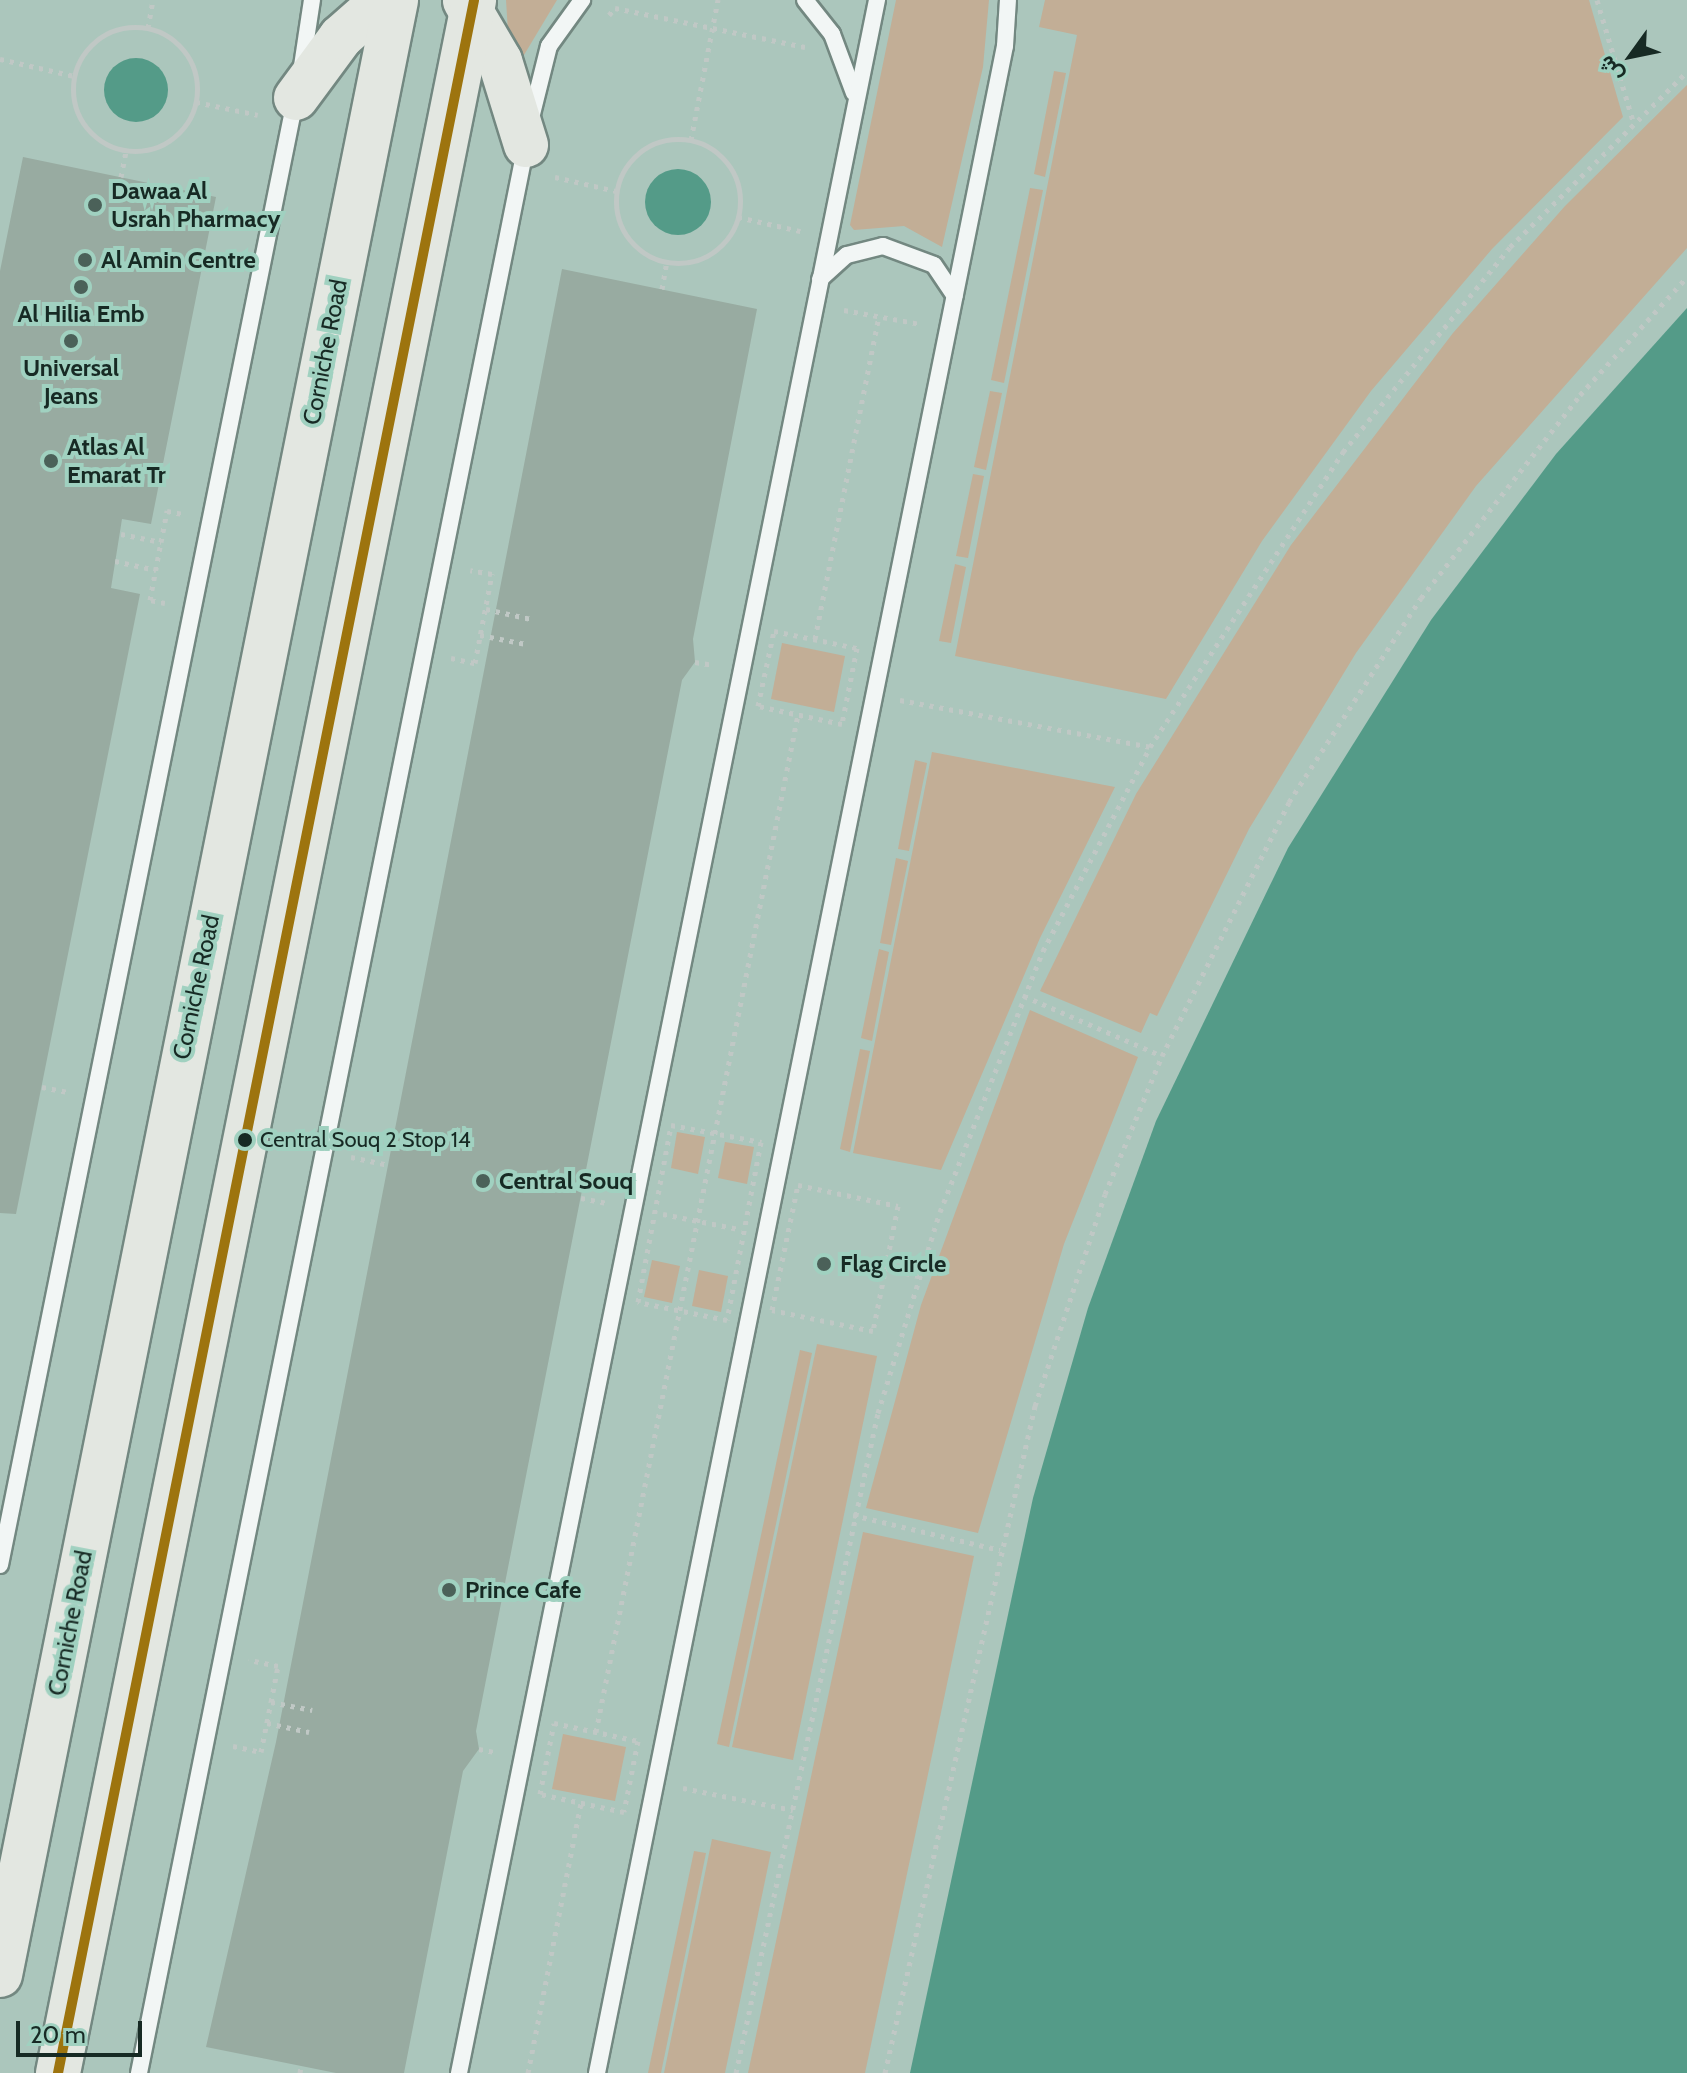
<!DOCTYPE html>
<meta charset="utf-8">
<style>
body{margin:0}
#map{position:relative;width:1687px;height:2073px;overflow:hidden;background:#abc6bc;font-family:Cabin,Vazirmatn,sans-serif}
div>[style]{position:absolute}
.green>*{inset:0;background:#c2ae96}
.water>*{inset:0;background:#549b88}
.round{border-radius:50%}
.building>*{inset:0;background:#98aba1}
.path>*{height:5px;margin-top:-2.5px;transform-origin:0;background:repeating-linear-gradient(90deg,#c0c8c5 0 4px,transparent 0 10px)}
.path>.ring{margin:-2.5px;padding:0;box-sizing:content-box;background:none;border:5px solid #c0c8c5;border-radius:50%}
.roads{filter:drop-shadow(2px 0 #738881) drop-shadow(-2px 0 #738881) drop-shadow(0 2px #738881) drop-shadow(0 -2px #738881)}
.lane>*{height:16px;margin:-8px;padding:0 8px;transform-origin:8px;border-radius:8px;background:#f2f6f5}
.secondary>*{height:44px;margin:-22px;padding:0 22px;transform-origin:22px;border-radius:22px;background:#e3e7e1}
.bus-1>*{height:10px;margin:-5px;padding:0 5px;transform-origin:5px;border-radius:5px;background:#9d740e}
.dots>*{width:22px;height:22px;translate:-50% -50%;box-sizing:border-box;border:4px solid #a0d1c0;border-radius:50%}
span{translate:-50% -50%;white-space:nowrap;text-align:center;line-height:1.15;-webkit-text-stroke:8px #a0d1c0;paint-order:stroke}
.bus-label{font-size:22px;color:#172a24}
.left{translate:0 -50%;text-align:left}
.poi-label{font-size:24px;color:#172a24;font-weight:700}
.street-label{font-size:24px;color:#172a24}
.north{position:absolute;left:1591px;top:16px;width:80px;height:80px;-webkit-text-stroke:6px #a0d1c0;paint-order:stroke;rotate:237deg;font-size:22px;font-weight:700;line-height:32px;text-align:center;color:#172a24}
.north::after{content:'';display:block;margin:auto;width:28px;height:36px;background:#172a24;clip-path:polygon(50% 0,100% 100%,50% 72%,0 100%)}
.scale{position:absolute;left:16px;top:2021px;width:126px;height:36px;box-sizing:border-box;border:4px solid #172a24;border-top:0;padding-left:10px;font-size:24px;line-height:28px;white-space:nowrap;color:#172a24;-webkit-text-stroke:6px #a0d1c0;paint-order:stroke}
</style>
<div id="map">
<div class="green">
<i style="clip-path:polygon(506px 0,557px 0,521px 60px,508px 32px)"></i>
<i style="clip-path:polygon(896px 0,989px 0,983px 67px,942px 247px,904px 226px,854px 230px,850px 225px)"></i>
<i style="clip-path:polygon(1045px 0,1589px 0,1623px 117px,1492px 249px,1371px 391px,1262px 541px,1166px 699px,955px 656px,1077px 35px,1039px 27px)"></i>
<i style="clip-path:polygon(1054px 71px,1066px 73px,1045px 177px,1034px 174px)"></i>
<i style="clip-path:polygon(1687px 85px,1687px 248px,1476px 486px,1356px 653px,1249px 829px,1157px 1016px,1150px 1013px,1141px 1033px,1040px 991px,1136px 794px,1291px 545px,1453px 333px,1565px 206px)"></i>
<i style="clip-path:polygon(1030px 188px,1043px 190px,1004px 383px,991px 380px)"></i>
<i style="clip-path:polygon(990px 391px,1002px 393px,986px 470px,974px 467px)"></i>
<i style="clip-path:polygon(973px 474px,984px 476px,968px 558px,956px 556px)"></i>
<i style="clip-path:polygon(955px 564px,966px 567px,951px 643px,939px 641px)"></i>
<i style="clip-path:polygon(782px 643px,845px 656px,834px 712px,771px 699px)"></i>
<i style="clip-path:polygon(932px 752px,1115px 787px,1040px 938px,941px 1170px,853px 1153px)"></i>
<i style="clip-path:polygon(915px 760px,927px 763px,909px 851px,898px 849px)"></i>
<i style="clip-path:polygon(896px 858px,908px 861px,891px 945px,880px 943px)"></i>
<i style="clip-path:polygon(879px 949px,889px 952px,872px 1041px,861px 1038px)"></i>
<i style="clip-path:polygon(1030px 1010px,1138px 1057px,1064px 1244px,978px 1533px,866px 1508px,921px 1305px)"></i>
<i style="clip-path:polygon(860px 1049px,870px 1051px,850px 1152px,840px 1149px)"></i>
<i style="clip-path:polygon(677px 1132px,705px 1137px,698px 1174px,671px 1168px)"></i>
<i style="clip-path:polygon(725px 1142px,754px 1147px,747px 1184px,718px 1178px)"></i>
<i style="clip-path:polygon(652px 1260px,680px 1266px,672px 1303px,644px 1297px)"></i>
<i style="clip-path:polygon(699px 1270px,728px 1276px,721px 1312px,692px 1306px)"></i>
<i style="clip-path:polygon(817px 1344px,877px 1356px,793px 1760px,732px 1747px)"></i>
<i style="clip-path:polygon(800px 1350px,812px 1353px,729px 1747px,717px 1744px)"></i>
<i style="clip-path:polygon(863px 1532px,974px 1556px,865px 2073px,748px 2073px)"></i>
<i style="clip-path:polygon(563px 1734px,626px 1747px,615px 1801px,552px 1789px)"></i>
<i style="clip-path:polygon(712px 1839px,771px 1852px,725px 2073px,664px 2073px)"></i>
<i style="clip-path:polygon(694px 1851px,706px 1853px,661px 2073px,648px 2073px)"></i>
</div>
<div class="water">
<i class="round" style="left:104px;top:58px;width:64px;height:64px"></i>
<i class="round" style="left:645px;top:169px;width:66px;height:66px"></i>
<i style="clip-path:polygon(1687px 308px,1687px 2073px,910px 2073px,1033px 1498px,1088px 1308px,1156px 1121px,1288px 848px,1431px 620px,1556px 454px)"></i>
</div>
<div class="building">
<i style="clip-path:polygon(23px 157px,216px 197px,151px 524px,122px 519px,111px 588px,140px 594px,16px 1214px,0 1213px,0 271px)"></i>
<i style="clip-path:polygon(562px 269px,757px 309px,693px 639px,695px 662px,682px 680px,476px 1731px,479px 1749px,463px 1771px,404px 2073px,336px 2073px,206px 2047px,276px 1742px)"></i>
</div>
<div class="path">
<i style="left:1597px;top:0;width:126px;rotate:73.4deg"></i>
<i style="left:609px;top:15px;width:9px;rotate:-49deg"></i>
<i style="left:615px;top:8px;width:194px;rotate:11.6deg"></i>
<i class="ring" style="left:73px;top:27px;width:119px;height:119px"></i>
<i style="left:148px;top:28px;width:28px;rotate:-80deg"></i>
<i style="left:0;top:59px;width:76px;rotate:12.9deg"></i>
<i style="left:196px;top:102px;width:63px;rotate:11.8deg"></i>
<i class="ring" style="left:616px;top:139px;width:119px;height:119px"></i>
<i style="left:691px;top:140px;width:143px;rotate:-79.1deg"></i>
<i style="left:121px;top:177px;width:26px;rotate:-79deg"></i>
<i style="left:555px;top:177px;width:63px;rotate:12.9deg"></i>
<i style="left:738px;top:217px;width:64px;rotate:12.7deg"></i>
<i style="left:662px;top:289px;width:27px;rotate:-80deg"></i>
<i style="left:844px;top:310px;width:77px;rotate:10.4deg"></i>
<i style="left:121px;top:534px;width:41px;rotate:11.3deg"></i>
<i style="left:115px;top:561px;width:42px;rotate:12.4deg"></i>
<i style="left:165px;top:603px;width:15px;rotate:-169deg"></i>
<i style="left:150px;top:600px;width:59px;rotate:-79.3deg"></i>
<i style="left:161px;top:542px;width:32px;rotate:-79deg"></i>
<i style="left:167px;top:511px;width:16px;rotate:11deg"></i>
<i style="left:486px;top:609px;width:46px;rotate:12.5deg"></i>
<i style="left:774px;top:631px;width:85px;rotate:11.6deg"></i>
<i style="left:857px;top:648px;width:77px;rotate:101.2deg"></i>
<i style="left:842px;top:724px;width:86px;rotate:-167.9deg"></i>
<i style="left:758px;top:706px;width:77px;rotate:-78deg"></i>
<i style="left:480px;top:635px;width:47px;rotate:11.1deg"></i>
<i style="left:815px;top:639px;width:329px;rotate:-78.8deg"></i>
<i style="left:451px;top:658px;width:25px;rotate:12deg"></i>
<i style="left:475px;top:663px;width:91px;rotate:-79.2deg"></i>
<i style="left:492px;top:574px;width:22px;rotate:-170deg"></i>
<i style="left:695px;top:662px;width:19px;rotate:9deg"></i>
<i style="left:900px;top:700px;width:254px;rotate:10.6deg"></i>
<i style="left:1024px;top:996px;width:150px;rotate:23.5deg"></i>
<i style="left:42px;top:1087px;width:25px;rotate:11deg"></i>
<i style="left:671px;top:1125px;width:92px;rotate:10.7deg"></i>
<i style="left:761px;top:1142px;width:181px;rotate:100.8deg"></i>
<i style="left:727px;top:1320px;width:91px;rotate:-168.6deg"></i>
<i style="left:638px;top:1302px;width:180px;rotate:-79.4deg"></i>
<i style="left:351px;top:1157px;width:35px;rotate:12deg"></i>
<i style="left:798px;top:1185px;width:102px;rotate:11.9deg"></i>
<i style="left:898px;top:1206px;width:127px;rotate:101.3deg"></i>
<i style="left:873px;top:1331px;width:103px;rotate:-168.3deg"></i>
<i style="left:772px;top:1310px;width:128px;rotate:-78.3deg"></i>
<i style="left:581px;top:1198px;width:25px;rotate:11deg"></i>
<i style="left:663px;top:1214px;width:77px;rotate:11.2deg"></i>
<i style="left:886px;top:1268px;width:34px;rotate:14deg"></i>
<i style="left:853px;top:1515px;width:151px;rotate:13.4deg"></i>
<i style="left:271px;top:1702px;width:42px;rotate:11deg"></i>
<i style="left:267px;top:1723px;width:43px;rotate:12.1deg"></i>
<i style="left:554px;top:1723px;width:86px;rotate:12.1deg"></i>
<i style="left:638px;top:1741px;width:72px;rotate:101.2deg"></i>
<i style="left:624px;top:1812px;width:86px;rotate:-167.9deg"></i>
<i style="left:540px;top:1794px;width:72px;rotate:-78.8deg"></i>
<i style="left:596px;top:1732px;width:1037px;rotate:-78.77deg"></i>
<i style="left:233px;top:1746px;width:29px;rotate:12deg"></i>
<i style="left:261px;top:1752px;width:51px;rotate:-78.7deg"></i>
<i style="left:271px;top:1702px;width:37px;rotate:-79deg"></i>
<i style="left:278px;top:1666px;width:30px;rotate:-168deg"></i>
<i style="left:479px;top:1749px;width:15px;rotate:11deg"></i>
<i style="left:683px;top:1788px;width:112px;rotate:11.3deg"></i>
<i style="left:300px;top:2073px;width:7px;rotate:-82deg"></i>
<i style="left:528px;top:2073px;width:275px;rotate:-78.9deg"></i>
<i style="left:736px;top:2073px;width:675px;rotate:-77.86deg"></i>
<i style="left:878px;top:1413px;width:210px;rotate:-72.9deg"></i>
<i style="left:940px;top:1212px;width:281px;rotate:-68.5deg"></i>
<i style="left:1043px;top:951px;width:230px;rotate:-62.3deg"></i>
<i style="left:1150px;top:747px;width:353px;rotate:-56.8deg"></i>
<i style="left:1343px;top:452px;width:264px;rotate:-50.8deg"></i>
<i style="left:1510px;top:247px;width:249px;rotate:-44.7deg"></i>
<i style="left:885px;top:2073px;width:684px;rotate:-77.33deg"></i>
<i style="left:1035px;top:1406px;width:223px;rotate:-71.7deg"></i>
<i style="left:1105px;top:1194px;width:149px;rotate:-67.6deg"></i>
<i style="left:1162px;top:1056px;width:284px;rotate:-63.4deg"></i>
<i style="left:1289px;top:802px;width:243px;rotate:-57.1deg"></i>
<i style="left:1421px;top:598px;width:258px;rotate:-51.9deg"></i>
<i style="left:1580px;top:395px;width:159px;rotate:-47.8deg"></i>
</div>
<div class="roads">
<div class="lane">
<i style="left:805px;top:0;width:43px;rotate:51.5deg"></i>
<i style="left:832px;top:34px;width:63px;rotate:69.6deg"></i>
<i style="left:302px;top:66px;width:67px;rotate:-81.4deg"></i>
<i style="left:531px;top:118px;width:74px;rotate:-76deg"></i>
<i style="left:549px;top:46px;width:57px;rotate:-54.3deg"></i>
<i style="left:820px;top:279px;width:36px;rotate:-42deg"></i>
<i style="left:847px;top:255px;width:37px;rotate:-14deg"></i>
<i style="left:883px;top:246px;width:54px;rotate:20.4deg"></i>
<i style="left:934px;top:265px;width:37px;rotate:56deg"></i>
<i style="left:0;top:1565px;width:1494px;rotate:-78.61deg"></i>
<i style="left:139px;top:2073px;width:1966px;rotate:-78.65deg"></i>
<i style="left:459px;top:2073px;width:2115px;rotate:-78.6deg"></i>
<i style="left:597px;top:2073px;width:2068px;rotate:-78.62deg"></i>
<i style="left:1005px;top:46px;width:46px;rotate:-86.3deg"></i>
</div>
<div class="secondary">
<i style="left:465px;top:1px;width:69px;rotate:59.7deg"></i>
<i style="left:500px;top:61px;width:88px;rotate:72.8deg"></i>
<i style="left:296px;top:98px;width:76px;rotate:-53.6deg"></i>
<i style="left:341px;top:37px;width:56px;rotate:-41.4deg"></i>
<i style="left:0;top:1975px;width:2014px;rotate:-78.66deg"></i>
<i style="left:58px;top:2073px;width:2114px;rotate:-78.65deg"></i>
</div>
</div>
<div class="bus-1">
<i style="left:58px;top:2073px;width:2114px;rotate:-78.65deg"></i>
</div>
<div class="dots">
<i style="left:95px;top:205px;background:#4b6159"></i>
<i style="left:85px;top:260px;background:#4b6159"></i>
<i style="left:81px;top:287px;background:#4b6159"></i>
<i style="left:71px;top:341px;background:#4b6159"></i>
<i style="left:51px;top:461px;background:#4b6159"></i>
<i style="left:245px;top:1140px;background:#172a24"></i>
<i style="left:483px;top:1181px;background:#4b6159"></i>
<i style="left:824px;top:1264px;background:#4b6159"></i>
<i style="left:449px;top:1590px;background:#4b6159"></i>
</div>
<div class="bus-label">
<span class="left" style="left:260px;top:1140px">Central Souq 2 Stop 14</span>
</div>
<div class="poi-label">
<span class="left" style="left:111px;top:205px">Dawaa Al<br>Usrah Pharmacy</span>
<span class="left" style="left:101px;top:260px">Al Amin Centre</span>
<span style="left:81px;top:314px">Al Hilia Emb</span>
<span style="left:71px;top:382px">Universal<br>Jeans</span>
<span class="left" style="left:67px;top:461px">Atlas Al<br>Emarat Tr</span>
<span class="left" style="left:499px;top:1181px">Central Souq</span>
<span class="left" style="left:840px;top:1264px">Flag Circle</span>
<span class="left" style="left:465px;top:1590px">Prince Cafe</span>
</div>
<div class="street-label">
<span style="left:325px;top:352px;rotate:-79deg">Corniche Road</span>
<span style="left:196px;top:987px;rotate:-78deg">Corniche Road</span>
<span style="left:70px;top:1623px;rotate:-79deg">Corniche Road</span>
</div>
<div class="north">ش</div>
<div class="scale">20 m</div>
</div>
